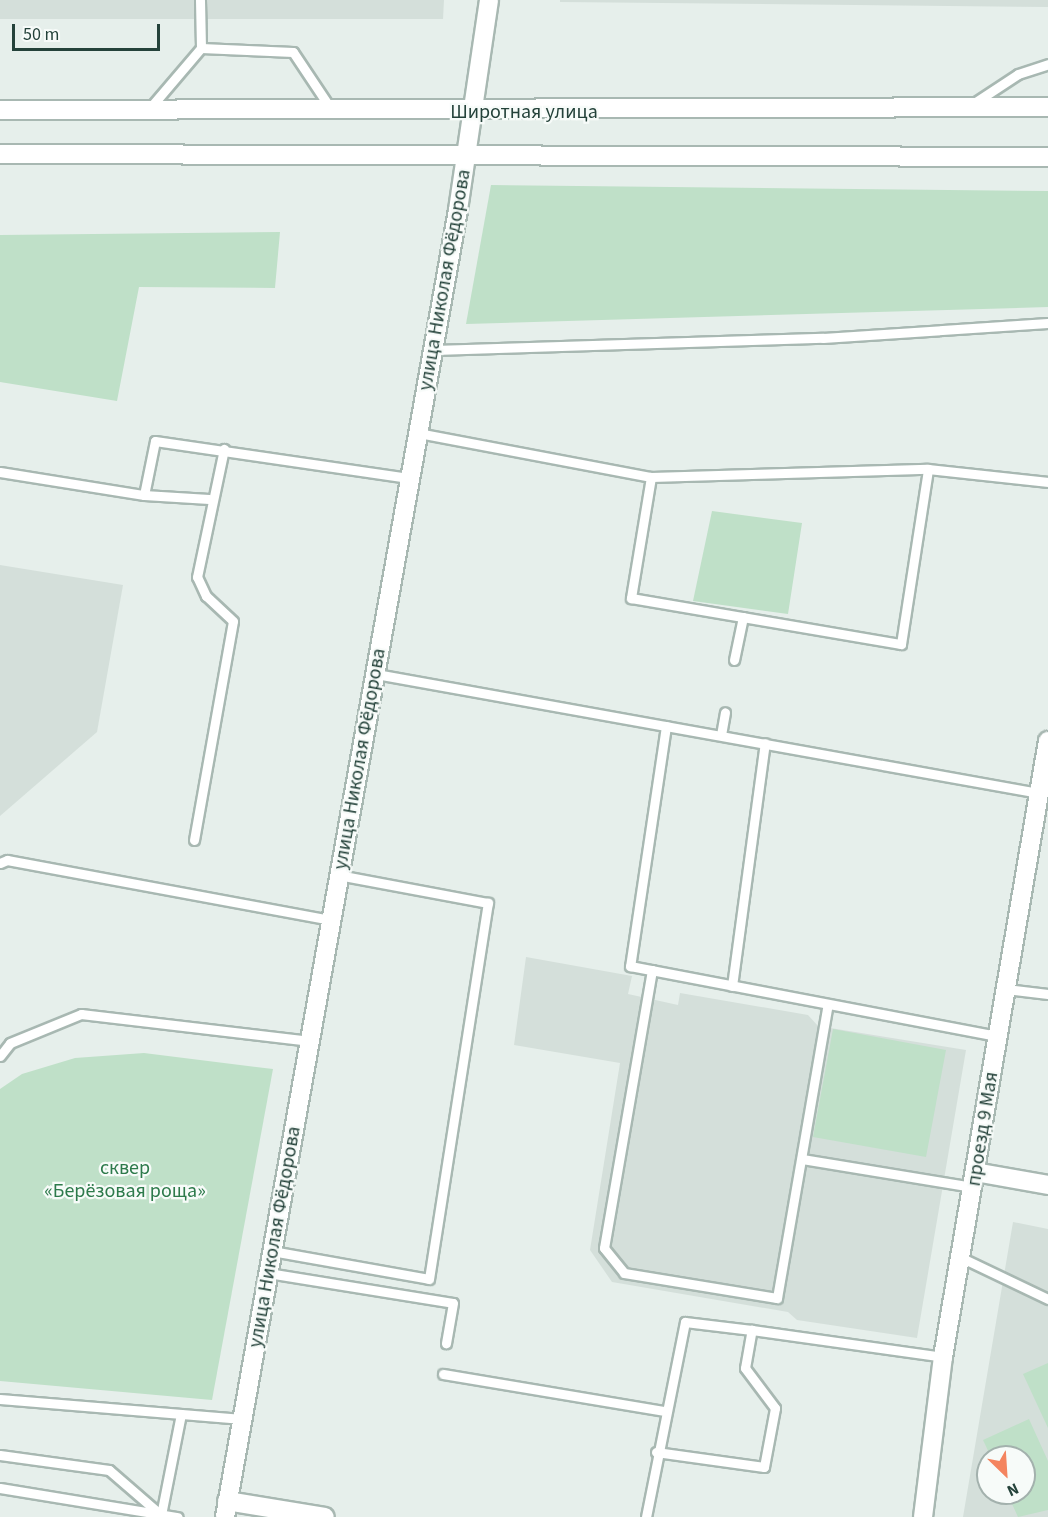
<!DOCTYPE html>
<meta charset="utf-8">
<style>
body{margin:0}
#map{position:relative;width:1048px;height:1517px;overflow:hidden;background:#e6efeb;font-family:"Source Sans 3",sans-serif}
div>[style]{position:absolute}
.built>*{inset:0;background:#d4dfda}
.green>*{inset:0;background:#bfe0c8}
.roads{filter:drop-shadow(2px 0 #a8b8b2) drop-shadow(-2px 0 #a8b8b2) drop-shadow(0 2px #a8b8b2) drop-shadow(0 -2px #a8b8b2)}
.lane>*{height:9px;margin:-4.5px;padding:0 4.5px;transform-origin:4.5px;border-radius:4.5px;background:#fff}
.street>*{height:18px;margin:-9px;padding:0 9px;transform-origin:9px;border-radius:9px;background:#fff}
.secondary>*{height:18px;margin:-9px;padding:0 9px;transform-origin:9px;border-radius:9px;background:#fff}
span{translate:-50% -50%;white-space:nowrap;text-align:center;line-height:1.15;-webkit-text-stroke:4.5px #f7fbf9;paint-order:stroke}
.street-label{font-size:20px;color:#24423a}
.park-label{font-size:20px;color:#2d7a4b}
.north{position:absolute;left:976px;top:1445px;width:60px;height:60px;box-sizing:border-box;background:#f7fbf9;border:2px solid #a3b1ad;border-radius:50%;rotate:155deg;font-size:16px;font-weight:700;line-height:24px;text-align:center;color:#24423a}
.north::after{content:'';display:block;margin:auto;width:21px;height:27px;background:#f4845f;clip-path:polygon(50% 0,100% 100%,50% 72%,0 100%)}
.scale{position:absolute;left:12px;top:24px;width:148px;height:27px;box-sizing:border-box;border:3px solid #24423a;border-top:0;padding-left:8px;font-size:18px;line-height:21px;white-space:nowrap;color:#24423a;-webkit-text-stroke:4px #f7fbf9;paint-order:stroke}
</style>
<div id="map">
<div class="built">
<i style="clip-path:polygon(0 0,444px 0,443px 19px,0 19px)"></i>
<i style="clip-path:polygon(560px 0,1048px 0,1048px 7px,560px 2px)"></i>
<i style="clip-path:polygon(0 565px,123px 585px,97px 732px,0 816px)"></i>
<i style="clip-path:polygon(526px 957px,632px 976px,628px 994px,678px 1005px,680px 993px,808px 1015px,818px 1026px,966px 1050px,917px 1338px,797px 1320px,788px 1312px,612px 1282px,590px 1250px,620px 1063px,514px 1045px)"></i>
<i style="clip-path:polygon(evenodd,1013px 1222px,1048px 1229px,1048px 1517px,963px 1517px,1013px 1222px,988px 1457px,1024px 1457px,1024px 1493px,988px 1493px,988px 1457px)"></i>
</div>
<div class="green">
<i style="clip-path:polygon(491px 185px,1048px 191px,1048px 307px,466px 324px)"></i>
<i style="clip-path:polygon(280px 232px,275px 288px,139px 287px,117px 401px,0 382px,0 235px)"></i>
<i style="clip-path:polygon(712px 511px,802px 523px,788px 614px,693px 601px)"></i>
<i style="clip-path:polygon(833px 1029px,946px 1050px,926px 1157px,813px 1137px)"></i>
<i style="clip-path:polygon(144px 1053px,273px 1069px,212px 1400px,0 1381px,0 1089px,22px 1074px,75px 1058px)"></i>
<i style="clip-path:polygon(1048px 1363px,1048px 1428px,1023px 1374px)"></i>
<i style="clip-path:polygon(1029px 1419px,1048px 1461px,1048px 1510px,1018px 1517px,1007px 1493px,1024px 1493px,1024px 1457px,991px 1457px,983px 1440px)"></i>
</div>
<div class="roads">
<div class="lane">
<i style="left:200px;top:0;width:48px;rotate:88.8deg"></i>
<i style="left:971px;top:105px;width:56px;rotate:-33.4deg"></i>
<i style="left:1018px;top:74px;width:32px;rotate:-18deg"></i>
<i style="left:149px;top:109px;width:80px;rotate:-49.6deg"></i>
<i style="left:201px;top:48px;width:92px;rotate:2.5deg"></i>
<i style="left:293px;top:52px;width:69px;rotate:56.3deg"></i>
<i style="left:434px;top:350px;width:389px;rotate:-1.8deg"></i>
<i style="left:823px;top:338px;width:225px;rotate:-3.8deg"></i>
<i style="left:418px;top:433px;width:237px;rotate:10.7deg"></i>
<i style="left:651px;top:477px;width:277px;rotate:-1.7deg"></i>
<i style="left:928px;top:469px;width:121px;rotate:6.2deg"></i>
<i style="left:0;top:472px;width:146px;rotate:9.1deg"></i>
<i style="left:144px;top:495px;width:55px;rotate:-78.5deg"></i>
<i style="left:155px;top:441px;width:258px;rotate:8.3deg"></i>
<i style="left:651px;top:477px;width:123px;rotate:99.4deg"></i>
<i style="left:631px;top:598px;width:274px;rotate:9.7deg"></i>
<i style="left:901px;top:644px;width:177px;rotate:-81.2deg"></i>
<i style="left:144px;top:495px;width:65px;rotate:3.5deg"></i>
<i style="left:734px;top:660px;width:44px;rotate:-78.2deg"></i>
<i style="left:376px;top:674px;width:674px;rotate:10.18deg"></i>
<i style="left:666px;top:726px;width:243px;rotate:98.5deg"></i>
<i style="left:630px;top:966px;width:375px;rotate:10.8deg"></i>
<i style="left:721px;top:735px;width:23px;rotate:-80deg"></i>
<i style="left:194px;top:840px;width:222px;rotate:-79.9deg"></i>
<i style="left:233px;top:621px;width:37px;rotate:-137deg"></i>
<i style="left:206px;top:596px;width:21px;rotate:-115deg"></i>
<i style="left:197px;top:577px;width:131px;rotate:-78.1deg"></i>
<i style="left:0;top:863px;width:8px;rotate:-23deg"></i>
<i style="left:7px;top:860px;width:330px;rotate:10.5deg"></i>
<i style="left:652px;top:970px;width:282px;rotate:99.8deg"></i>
<i style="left:604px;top:1248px;width:32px;rotate:51deg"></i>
<i style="left:624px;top:1273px;width:155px;rotate:9.3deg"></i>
<i style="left:777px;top:1298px;width:298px;rotate:-80.2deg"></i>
<i style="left:732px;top:986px;width:245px;rotate:-82.3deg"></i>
<i style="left:1006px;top:989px;width:42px;rotate:6.8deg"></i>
<i style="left:0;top:1056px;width:16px;rotate:-52deg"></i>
<i style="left:10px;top:1043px;width:77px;rotate:-22.2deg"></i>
<i style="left:81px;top:1014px;width:231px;rotate:6.7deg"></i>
<i style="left:802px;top:1159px;width:173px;rotate:9.3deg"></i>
<i style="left:272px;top:1251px;width:159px;rotate:10.1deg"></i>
<i style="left:429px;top:1279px;width:381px;rotate:-81.1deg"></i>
<i style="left:488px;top:903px;width:152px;rotate:-169.4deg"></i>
<i style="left:960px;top:1257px;width:98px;rotate:25.5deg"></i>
<i style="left:268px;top:1273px;width:187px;rotate:9.2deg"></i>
<i style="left:453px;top:1303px;width:41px;rotate:99.9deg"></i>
<i style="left:443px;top:1374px;width:225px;rotate:9.5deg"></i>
<i style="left:0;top:1399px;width:243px;rotate:4.7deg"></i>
<i style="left:656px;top:1452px;width:109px;rotate:7.9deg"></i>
<i style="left:764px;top:1467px;width:60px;rotate:-79.4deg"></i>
<i style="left:775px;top:1408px;width:50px;rotate:-126.9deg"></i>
<i style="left:745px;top:1368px;width:39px;rotate:-80deg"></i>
<i style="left:752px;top:1330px;width:193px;rotate:8deg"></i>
<i style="left:0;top:1455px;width:110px;rotate:7.8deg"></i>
<i style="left:109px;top:1470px;width:69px;rotate:40.9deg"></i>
<i style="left:0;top:1488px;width:180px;rotate:9.3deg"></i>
<i style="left:161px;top:1515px;width:103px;rotate:-78.8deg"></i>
<i style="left:646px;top:1517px;width:199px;rotate:-78.7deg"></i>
<i style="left:685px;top:1322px;width:67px;rotate:6.8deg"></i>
</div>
<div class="street">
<i style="left:975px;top:1172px;width:74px;rotate:10.1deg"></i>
<i style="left:227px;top:1501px;width:99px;rotate:9.3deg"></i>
</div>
<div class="secondary">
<i style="left:0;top:110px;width:1048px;rotate:-0.16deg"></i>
<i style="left:0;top:154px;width:1048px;rotate:0.16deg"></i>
<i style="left:225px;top:1517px;width:1328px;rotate:-79.89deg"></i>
<i style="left:458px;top:210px;width:212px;rotate:-81.6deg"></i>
<i style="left:923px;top:1517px;width:161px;rotate:-82.9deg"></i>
<i style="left:943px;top:1357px;width:625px;rotate:-80.33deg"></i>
</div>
</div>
<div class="street-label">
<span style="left:524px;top:112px">Широтная улица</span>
<span style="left:445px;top:280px;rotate:-80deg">улица Николая Фёдорова</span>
<span style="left:360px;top:759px;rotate:-80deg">улица Николая Фёдорова</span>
<span style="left:983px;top:1129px;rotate:-81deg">проезд 9 Мая</span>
<span style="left:275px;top:1237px;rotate:-80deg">улица Николая Фёдорова</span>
</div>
<div class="park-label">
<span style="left:125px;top:1180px">сквер<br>«Берёзовая роща»</span>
</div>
<div class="north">N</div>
<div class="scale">50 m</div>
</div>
